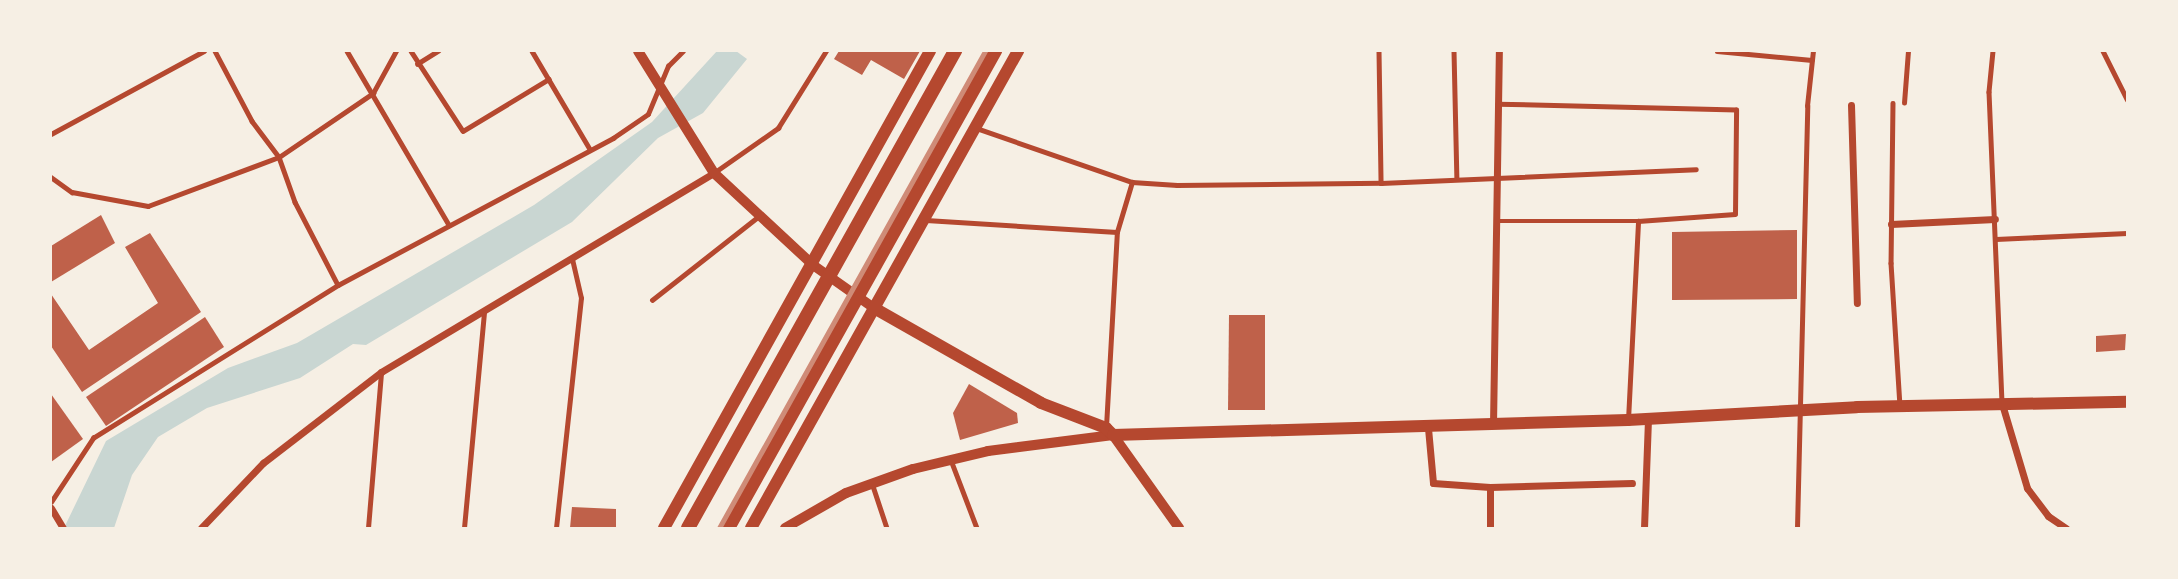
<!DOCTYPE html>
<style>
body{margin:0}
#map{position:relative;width:2178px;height:579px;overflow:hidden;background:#f6efe4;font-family:Jost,sans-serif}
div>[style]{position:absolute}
.water>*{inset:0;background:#c9d6d2}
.building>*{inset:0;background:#bf614a}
.service>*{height:4.5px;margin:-2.25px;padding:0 2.25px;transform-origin:2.25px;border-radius:2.25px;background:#b5482f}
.minor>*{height:7px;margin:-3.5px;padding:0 3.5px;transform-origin:3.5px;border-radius:3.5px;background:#b5482f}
.tertiary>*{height:10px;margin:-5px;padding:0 5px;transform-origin:5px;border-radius:5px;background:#b5482f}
.secondary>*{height:12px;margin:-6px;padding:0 6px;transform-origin:6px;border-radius:6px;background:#b5482f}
.trunk>*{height:14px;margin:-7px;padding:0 7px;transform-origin:7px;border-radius:7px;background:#b5482f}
.rail>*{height:5px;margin:-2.5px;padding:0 2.5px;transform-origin:2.5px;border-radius:2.5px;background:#cf8b77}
span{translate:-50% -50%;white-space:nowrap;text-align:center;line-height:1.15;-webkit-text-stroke:7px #f6efe4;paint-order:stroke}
.frame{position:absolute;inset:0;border:52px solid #f6efe4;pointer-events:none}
</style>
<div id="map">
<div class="water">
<i style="clip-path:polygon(717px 51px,736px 51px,747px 59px,703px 113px,658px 138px,572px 222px,366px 345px,353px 344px,300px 378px,207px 408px,158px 437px,132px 475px,114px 528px,64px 528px,106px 441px,228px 368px,297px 343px,534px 205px,652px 122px)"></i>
</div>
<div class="building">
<i style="clip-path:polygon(839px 51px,920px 51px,904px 79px,871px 60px,862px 75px,834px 59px)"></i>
<i style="clip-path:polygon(101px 215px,115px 243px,51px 282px,51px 246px)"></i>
<i style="clip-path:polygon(1797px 230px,1797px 299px,1672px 300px,1672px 232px)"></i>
<i style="clip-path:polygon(150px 233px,201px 312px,82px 392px,51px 346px,51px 294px,89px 350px,158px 303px,125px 247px)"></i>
<i style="clip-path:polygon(1229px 315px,1265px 315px,1265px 410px,1228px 410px)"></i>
<i style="clip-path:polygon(205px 317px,224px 347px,106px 426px,86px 397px)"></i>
<i style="clip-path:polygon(2126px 334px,2125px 350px,2096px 352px,2096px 336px)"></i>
<i style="clip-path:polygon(969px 384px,1017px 413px,1018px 423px,960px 440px,953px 413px)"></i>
<i style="clip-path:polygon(51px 394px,83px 439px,51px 462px)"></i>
<i style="clip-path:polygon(572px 507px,616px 509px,616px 528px,570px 528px)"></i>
</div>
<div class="service">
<i style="left:215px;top:51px;width:79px;rotate:62.1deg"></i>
<i style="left:252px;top:121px;width:45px;rotate:53.1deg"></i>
<i style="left:279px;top:157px;width:48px;rotate:70.4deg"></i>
<i style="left:295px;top:202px;width:93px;rotate:62.6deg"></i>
<i style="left:347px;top:51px;width:202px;rotate:59.6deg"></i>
<i style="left:411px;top:51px;width:95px;rotate:57deg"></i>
<i style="left:463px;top:131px;width:100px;rotate:-31.2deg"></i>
<i style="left:532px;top:51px;width:114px;rotate:59.4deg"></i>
<i style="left:1379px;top:51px;width:132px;rotate:89.1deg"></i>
<i style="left:1454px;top:51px;width:128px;rotate:88.7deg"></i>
<i style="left:1717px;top:51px;width:95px;rotate:5.4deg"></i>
<i style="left:1993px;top:51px;width:41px;rotate:95.6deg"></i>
<i style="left:1989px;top:92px;width:311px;rotate:87.6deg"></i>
<i style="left:2103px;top:51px;width:54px;rotate:63.4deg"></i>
<i style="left:417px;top:64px;width:25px;rotate:-32deg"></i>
<i style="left:1893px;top:103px;width:160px;rotate:90.7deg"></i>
<i style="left:1891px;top:263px;width:142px;rotate:86.4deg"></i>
<i style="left:1904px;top:103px;width:52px;rotate:-85.6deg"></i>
<i style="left:976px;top:128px;width:165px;rotate:19.1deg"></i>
<i style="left:1132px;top:182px;width:45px;rotate:3.8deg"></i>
<i style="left:1177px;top:185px;width:204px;rotate:-0.6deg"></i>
<i style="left:1381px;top:183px;width:315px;rotate:-2.5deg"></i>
<i style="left:51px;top:134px;width:174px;rotate:-28.5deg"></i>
<i style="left:715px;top:172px;width:77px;rotate:-34.9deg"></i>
<i style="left:778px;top:128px;width:91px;rotate:-58.1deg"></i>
<i style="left:51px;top:177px;width:26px;rotate:36deg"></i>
<i style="left:72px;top:192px;width:77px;rotate:10.4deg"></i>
<i style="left:148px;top:206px;width:140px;rotate:-20.5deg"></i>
<i style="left:279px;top:157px;width:114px;rotate:-34.2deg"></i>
<i style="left:373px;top:93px;width:48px;rotate:-61.3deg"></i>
<i style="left:926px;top:220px;width:191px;rotate:3.6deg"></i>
<i style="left:1497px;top:221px;width:141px"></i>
<i style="left:1638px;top:221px;width:97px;rotate:-4.1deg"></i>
<i style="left:1735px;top:214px;width:104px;rotate:-89.4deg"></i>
<i style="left:1736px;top:110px;width:238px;rotate:-178.6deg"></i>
<i style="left:1996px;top:239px;width:131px;rotate:-2.6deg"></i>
<i style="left:652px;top:300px;width:135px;rotate:-38.1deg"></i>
<i style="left:1628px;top:420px;width:199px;rotate:-87.1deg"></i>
<i style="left:1106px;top:427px;width:195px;rotate:-86.8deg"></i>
<i style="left:1117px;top:232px;width:52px;rotate:-73.3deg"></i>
<i style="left:951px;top:460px;width:73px;rotate:69.1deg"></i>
<i style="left:873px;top:486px;width:44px;rotate:71.6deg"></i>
<i style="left:51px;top:502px;width:77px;rotate:-56.7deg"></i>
<i style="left:93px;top:438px;width:289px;rotate:-32deg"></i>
<i style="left:338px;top:285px;width:312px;rotate:-28.1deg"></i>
<i style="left:613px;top:138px;width:42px;rotate:-34.4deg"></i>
<i style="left:648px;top:114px;width:52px;rotate:-67.4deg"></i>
<i style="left:668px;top:66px;width:21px;rotate:-45deg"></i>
<i style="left:368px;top:528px;width:157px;rotate:-85.2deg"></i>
<i style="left:464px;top:528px;width:217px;rotate:-84.7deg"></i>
<i style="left:556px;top:528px;width:231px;rotate:-83.8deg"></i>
<i style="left:581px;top:298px;width:39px;rotate:-103deg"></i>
<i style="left:1797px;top:528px;width:422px;rotate:-88.6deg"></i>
<i style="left:1807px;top:106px;width:55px;rotate:-83.8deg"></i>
</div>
<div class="minor">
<i style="left:1851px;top:105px;width:198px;rotate:88.3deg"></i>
<i style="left:1891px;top:224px;width:104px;rotate:-2.8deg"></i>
<i style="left:2002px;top:404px;width:88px;rotate:73.4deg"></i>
<i style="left:2027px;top:488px;width:35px;rotate:53deg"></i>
<i style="left:2048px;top:516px;width:22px;rotate:34deg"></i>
<i style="left:1493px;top:425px;width:374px;rotate:-89.1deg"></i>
<i style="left:1428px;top:428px;width:55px;rotate:84.8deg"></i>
<i style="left:1433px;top:483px;width:57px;rotate:4deg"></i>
<i style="left:1490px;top:487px;width:41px;rotate:90deg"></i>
<i style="left:1490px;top:487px;width:142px;rotate:-1.6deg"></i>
<i style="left:51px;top:508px;width:23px;rotate:59deg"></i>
<i style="left:201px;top:528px;width:90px;rotate:-46.4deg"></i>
<i style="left:263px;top:463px;width:149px;rotate:-37.6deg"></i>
<i style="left:381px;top:372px;width:388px;rotate:-30.9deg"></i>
<i style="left:1644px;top:528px;width:109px;rotate:-87.9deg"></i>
</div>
<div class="tertiary">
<i style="left:638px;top:51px;width:144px;rotate:58.1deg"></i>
<i style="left:714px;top:173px;width:135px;rotate:42.9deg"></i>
<i style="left:813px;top:265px;width:75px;rotate:35.2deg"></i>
<i style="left:785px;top:528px;width:70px;rotate:-29.8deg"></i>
<i style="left:846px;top:493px;width:71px;rotate:-19.7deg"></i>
<i style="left:913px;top:469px;width:77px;rotate:-13.5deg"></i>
<i style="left:988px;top:451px;width:126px;rotate:-7.3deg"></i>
<i style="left:1113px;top:435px;width:114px;rotate:54.6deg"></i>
</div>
<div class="secondary">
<i style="left:874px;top:308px;width:192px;rotate:29.6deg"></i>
<i style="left:1041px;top:403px;width:70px;rotate:21deg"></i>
<i style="left:1106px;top:428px;width:10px;rotate:45deg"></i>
<i style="left:1113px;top:435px;width:515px;rotate:-1.67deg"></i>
<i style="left:1628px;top:420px;width:229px;rotate:-3.2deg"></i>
<i style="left:1857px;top:407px;width:270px;rotate:-1.1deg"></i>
<i style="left:664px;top:528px;width:546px;rotate:-60.85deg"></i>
<i style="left:751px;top:528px;width:547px;rotate:-60.76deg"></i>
</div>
<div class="trunk">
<i style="left:688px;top:528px;width:547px;rotate:-60.76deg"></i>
<i style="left:728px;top:528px;width:547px;rotate:-60.76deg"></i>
</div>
<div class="rail">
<i style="left:719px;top:528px;width:546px;rotate:-60.85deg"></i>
</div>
<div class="frame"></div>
</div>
